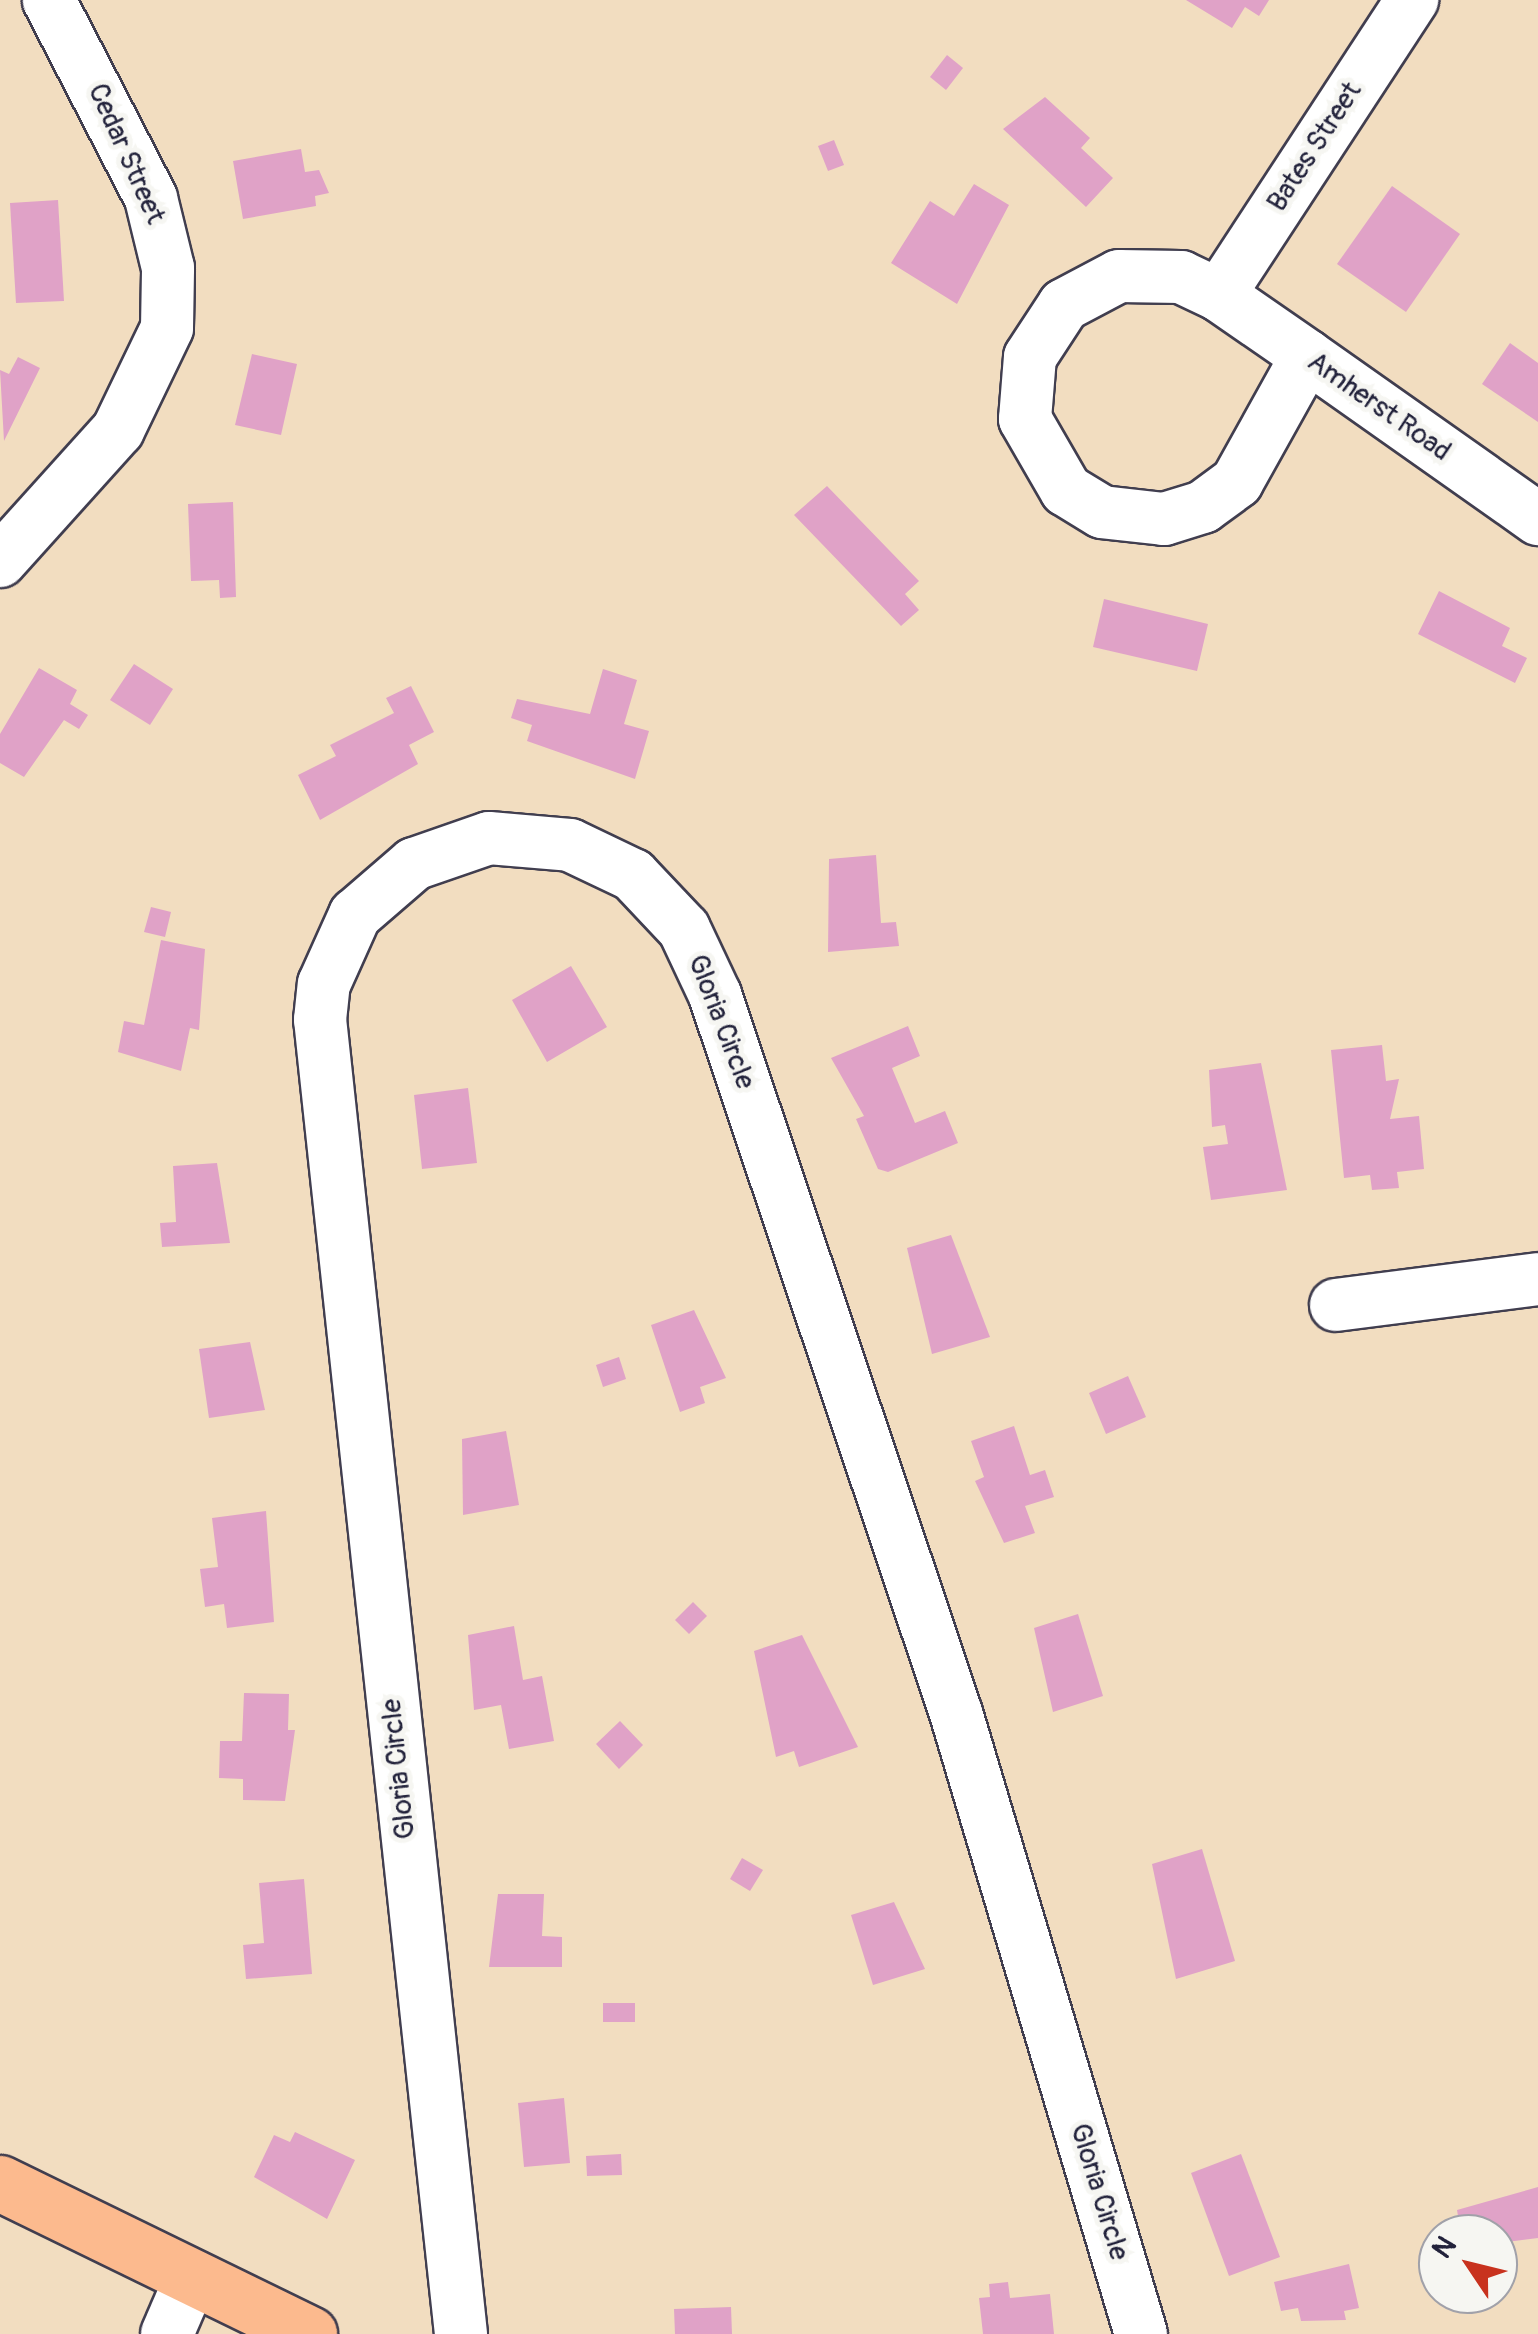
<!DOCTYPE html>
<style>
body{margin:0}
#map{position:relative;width:1538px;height:2334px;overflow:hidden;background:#f2ddc0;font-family:Pangolin,sans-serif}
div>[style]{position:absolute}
.building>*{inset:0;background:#e0a2c7}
.roads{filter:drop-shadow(2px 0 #413e4f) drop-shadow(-2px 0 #413e4f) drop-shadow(0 2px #413e4f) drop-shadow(0 -2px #413e4f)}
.minor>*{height:52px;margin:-26px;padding:0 26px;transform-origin:26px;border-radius:26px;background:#fff}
.major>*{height:55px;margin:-27.5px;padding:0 27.5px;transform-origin:27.5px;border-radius:27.5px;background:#fcba8e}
span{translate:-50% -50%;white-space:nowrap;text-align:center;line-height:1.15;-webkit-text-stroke:10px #f6f6f2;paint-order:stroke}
.street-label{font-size:28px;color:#22223b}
.north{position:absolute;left:1418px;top:2214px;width:100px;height:100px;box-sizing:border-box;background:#f6f6f2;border:2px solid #a1a1a9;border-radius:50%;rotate:305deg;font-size:28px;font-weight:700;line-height:40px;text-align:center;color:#22223b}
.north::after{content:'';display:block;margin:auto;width:35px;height:45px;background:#c8321e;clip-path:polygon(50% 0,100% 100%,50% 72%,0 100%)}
</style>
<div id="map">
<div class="building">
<i style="clip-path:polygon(1186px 0,1269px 0,1259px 16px,1245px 7px,1232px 28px)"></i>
<i style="clip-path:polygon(947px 55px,963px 68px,946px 90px,930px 77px)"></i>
<i style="clip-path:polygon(1045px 97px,1090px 138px,1081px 148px,1113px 178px,1086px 207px,1003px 129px)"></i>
<i style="clip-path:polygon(834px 140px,844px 165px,828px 171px,818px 146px)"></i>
<i style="clip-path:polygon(301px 149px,305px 172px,319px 170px,329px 193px,315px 196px,316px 206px,243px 219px,233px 161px)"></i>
<i style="clip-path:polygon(974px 184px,1009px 205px,957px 304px,891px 263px,930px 201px,954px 216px)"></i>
<i style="clip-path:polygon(1392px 186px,1460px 234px,1406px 312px,1337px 264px)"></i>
<i style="clip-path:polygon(58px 200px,64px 301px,16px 303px,10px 203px)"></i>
<i style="clip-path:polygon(1510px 343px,1538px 363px,1538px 422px,1482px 384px)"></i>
<i style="clip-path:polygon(252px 354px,297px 364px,281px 435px,235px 425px)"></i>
<i style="clip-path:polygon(18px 357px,40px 368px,4px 441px,0 370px,9px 374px)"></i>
<i style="clip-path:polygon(827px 486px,919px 581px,905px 594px,919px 610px,901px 626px,794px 515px)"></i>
<i style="clip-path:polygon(233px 502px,236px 597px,220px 598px,219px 580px,191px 581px,188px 504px)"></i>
<i style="clip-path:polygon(1439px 591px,1510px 628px,1502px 646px,1527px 658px,1515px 683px,1418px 634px)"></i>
<i style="clip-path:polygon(1104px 599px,1208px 624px,1197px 671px,1093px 647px)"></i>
<i style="clip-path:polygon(134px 664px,173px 689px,150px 725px,110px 700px)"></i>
<i style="clip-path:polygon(39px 668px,77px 690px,70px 704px,88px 715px,79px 729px,64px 720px,24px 777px,0 763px,0 734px)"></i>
<i style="clip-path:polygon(603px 669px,637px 680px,624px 724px,649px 731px,635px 779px,527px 741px,532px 725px,511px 718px,517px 699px,590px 714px)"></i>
<i style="clip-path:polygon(411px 686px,434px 732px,409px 745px,418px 764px,320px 820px,298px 775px,336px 756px,330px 745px,394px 713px,386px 698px)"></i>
<i style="clip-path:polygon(876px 855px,881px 923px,896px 922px,899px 946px,828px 952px,829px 859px)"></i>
<i style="clip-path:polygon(151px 907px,171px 912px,165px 937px,144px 932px)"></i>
<i style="clip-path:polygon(161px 940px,205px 949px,199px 1030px,190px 1028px,181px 1071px,118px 1052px,124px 1021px,144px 1025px)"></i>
<i style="clip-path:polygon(571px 966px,607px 1027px,547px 1062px,512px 1000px)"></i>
<i style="clip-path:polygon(908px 1026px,920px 1056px,892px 1068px,915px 1123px,945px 1111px,958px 1143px,888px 1172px,878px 1169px,856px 1119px,864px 1116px,831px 1058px)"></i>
<i style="clip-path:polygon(1382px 1045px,1386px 1081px,1399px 1079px,1390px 1119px,1419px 1116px,1424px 1169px,1397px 1172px,1399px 1188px,1372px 1190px,1370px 1175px,1344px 1178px,1331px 1050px)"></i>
<i style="clip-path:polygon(1261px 1063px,1287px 1190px,1211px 1200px,1203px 1147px,1228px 1144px,1225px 1125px,1212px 1127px,1209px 1070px)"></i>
<i style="clip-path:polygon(468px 1088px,477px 1163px,422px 1169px,414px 1095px)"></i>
<i style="clip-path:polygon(217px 1163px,230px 1243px,162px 1247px,160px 1223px,176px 1222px,173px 1166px)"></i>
<i style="clip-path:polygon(951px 1235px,990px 1337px,932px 1354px,907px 1248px)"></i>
<i style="clip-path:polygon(694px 1310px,726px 1378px,700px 1387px,705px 1403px,680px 1412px,651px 1325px)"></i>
<i style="clip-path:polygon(250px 1342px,265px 1410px,209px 1418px,199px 1349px)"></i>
<i style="clip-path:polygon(619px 1357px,626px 1379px,603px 1387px,596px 1365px)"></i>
<i style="clip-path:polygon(1128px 1376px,1146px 1417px,1106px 1434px,1089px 1393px)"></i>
<i style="clip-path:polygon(1014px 1426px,1030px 1475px,1045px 1470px,1054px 1497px,1025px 1506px,1035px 1533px,1004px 1543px,975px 1481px,984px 1477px,971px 1441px)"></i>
<i style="clip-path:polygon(506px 1431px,519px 1505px,463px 1515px,462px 1439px)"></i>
<i style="clip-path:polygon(266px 1511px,274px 1622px,227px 1628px,224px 1604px,205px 1607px,200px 1569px,218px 1567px,212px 1518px)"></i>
<i style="clip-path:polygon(693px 1602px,707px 1616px,689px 1634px,675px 1620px)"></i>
<i style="clip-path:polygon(1078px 1614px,1103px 1696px,1053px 1712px,1034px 1628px)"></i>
<i style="clip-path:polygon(514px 1626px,523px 1680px,542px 1676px,554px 1741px,509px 1749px,501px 1705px,474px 1710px,468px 1635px)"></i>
<i style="clip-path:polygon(802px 1635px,858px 1747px,799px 1767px,794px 1751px,776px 1757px,754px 1651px)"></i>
<i style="clip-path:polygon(244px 1693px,289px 1694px,288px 1730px,295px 1730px,285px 1801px,243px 1800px,243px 1779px,219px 1778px,220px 1741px,242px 1741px)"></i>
<i style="clip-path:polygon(620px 1721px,643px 1745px,619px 1769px,596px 1744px)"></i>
<i style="clip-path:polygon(1202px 1849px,1235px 1961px,1176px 1979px,1152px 1864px)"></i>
<i style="clip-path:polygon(742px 1858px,763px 1870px,750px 1891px,730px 1879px)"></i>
<i style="clip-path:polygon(304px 1879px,312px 1974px,246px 1979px,243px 1945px,264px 1943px,259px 1883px)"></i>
<i style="clip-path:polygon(498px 1894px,544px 1894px,542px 1936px,562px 1937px,562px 1967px,489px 1967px)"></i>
<i style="clip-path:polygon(894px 1902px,925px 1969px,873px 1985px,851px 1915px)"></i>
<i style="clip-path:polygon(603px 2003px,635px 2003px,635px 2022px,603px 2022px)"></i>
<i style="clip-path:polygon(564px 2098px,570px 2163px,524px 2167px,518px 2103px)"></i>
<i style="clip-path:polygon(295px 2132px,355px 2160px,327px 2219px,254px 2177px,274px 2135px,290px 2142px)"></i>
<i style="clip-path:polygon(621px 2154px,622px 2175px,587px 2176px,586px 2156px)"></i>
<i style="clip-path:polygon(1241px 2154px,1280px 2257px,1229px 2276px,1191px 2173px)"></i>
<i style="clip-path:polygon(1538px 2187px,1538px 2238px,1507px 2242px,1509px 2256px,1498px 2257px,1498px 2234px,1461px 2234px,1457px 2210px)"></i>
<i style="clip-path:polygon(1349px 2264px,1359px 2308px,1344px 2311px,1346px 2320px,1301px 2321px,1298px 2308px,1281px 2311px,1274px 2282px)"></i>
<i style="clip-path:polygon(1008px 2282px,1010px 2298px,1050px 2294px,1054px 2334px,983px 2334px,979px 2298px,990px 2297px,989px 2284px)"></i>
<i style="clip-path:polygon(731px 2307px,732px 2334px,675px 2334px,674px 2309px)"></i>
</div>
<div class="roads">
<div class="minor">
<i style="left:1219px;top:295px;width:353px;rotate:-56.8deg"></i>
<i style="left:1307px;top:356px;width:144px;rotate:119.1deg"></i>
<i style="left:1237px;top:482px;width:42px;rotate:143.7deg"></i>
<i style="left:1203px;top:507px;width:41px;rotate:162.9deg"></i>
<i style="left:1164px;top:519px;width:62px;rotate:-173.6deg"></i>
<i style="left:1102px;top:512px;width:42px;rotate:-148.6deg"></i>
<i style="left:1066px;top:490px;width:82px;rotate:-120deg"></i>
<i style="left:1025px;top:419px;width:62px;rotate:-85.4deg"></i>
<i style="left:1030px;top:357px;width:62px;rotate:-56.8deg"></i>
<i style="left:1064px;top:305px;width:62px;rotate:-27.8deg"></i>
<i style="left:1119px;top:276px;width:62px;rotate:0.9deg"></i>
<i style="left:1181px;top:277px;width:42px;rotate:25.3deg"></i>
<i style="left:1219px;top:295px;width:107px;rotate:34.7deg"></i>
<i style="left:1307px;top:356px;width:283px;rotate:35.2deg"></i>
<i style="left:0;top:561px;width:176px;rotate:-48deg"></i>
<i style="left:118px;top:430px;width:113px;rotate:-64.3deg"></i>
<i style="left:167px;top:328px;width:60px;rotate:-89deg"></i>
<i style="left:168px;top:268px;width:72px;rotate:-103.7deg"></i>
<i style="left:151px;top:198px;width:223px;rotate:-117.3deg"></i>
<i style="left:1336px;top:1305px;width:204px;rotate:-7.3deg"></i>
<i style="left:167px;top:2334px;width:63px;rotate:-66.7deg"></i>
<i style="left:461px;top:2334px;width:1322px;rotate:-96.12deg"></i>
<i style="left:320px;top:1020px;width:36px;rotate:-84deg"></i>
<i style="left:324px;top:984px;width:76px;rotate:-65.8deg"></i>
<i style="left:355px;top:915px;width:78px;rotate:-40.8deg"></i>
<i style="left:414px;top:864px;width:79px;rotate:-19.1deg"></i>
<i style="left:489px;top:838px;width:81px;rotate:4.9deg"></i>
<i style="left:570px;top:845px;width:70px;rotate:25.5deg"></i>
<i style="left:633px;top:875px;width:74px;rotate:46.6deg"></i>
<i style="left:684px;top:929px;width:73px;rotate:64.8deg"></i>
<i style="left:715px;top:995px;width:757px;rotate:71.45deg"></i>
<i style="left:956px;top:1713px;width:648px;rotate:73.41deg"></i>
</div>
<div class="major">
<i style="left:0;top:2183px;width:344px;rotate:26deg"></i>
</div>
</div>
<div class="street-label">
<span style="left:1315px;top:147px;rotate:-57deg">Bates Street</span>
<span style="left:126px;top:154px;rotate:66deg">Cedar Street</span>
<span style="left:1379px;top:407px;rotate:35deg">Amherst Road</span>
<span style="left:721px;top:1022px;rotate:69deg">Gloria Circle</span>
<span style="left:399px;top:1769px;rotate:-96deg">Gloria Circle</span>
<span style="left:1099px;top:2192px;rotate:73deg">Gloria Circle</span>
</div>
<div class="north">N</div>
</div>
